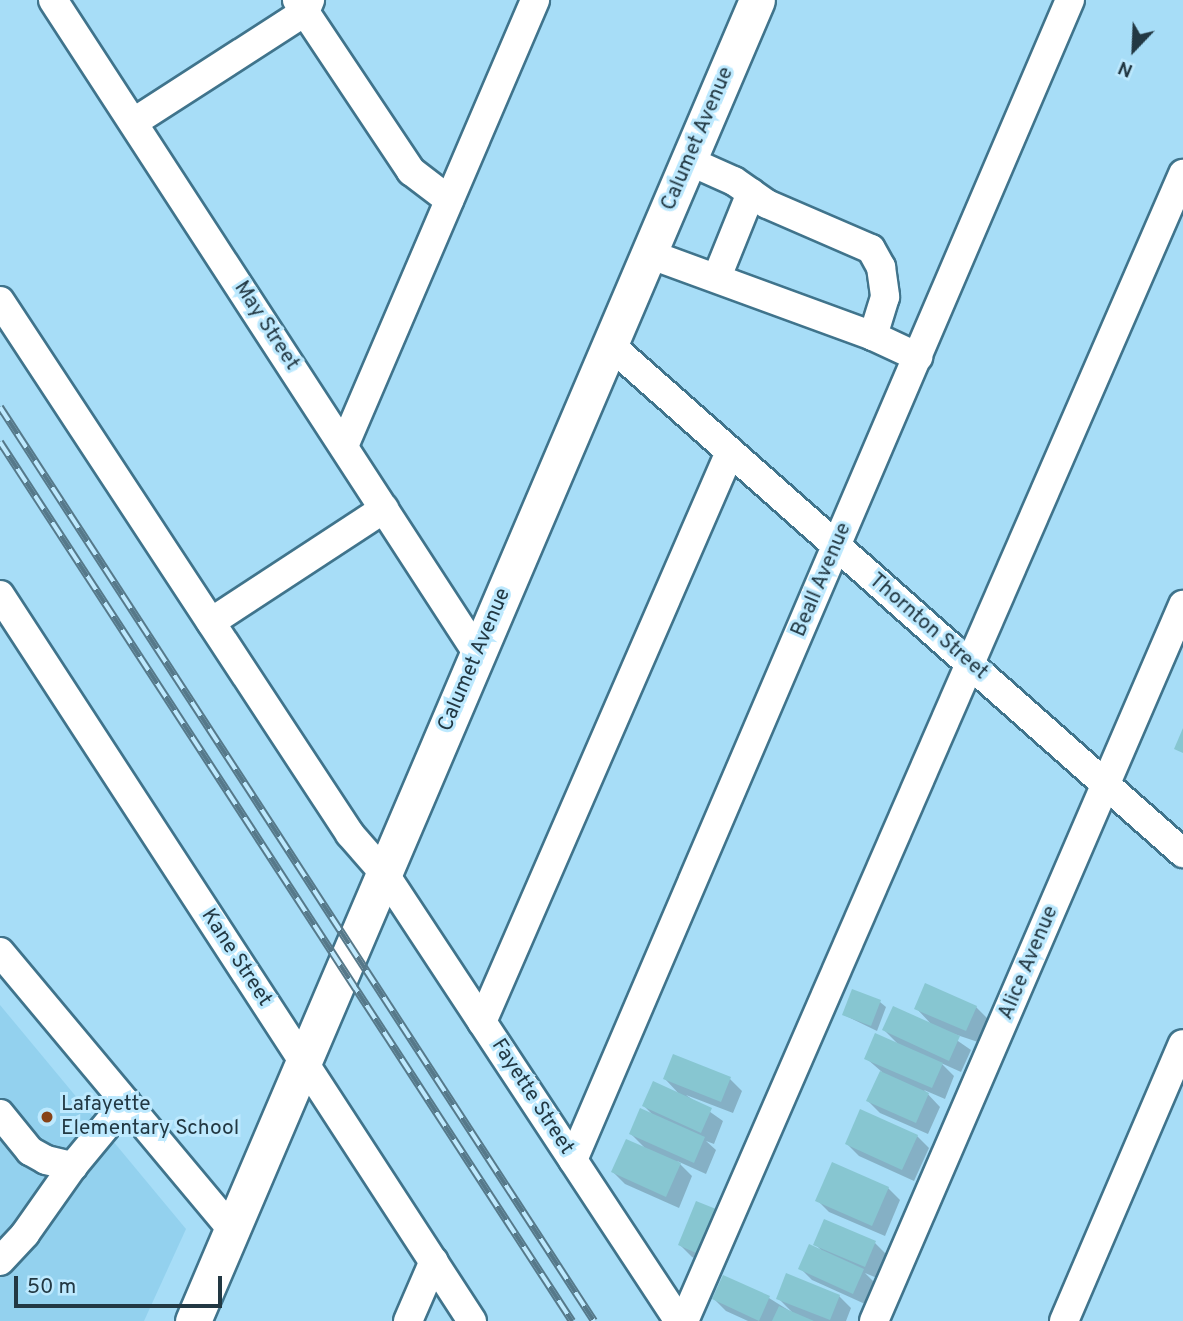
<!DOCTYPE html>
<style>
body{margin:0}
#map{position:relative;width:1183px;height:1321px;overflow:hidden;background:#a7ddf7;font-family:Overpass,sans-serif}
div>[style]{position:absolute}
.built>*{inset:0;background:#93d1ee}
.shadow>*{inset:0;background:#0003}
.building>*{inset:0;background:#87c6d1}
.roads{filter:drop-shadow(2px 0 #40748c) drop-shadow(-2px 0 #40748c) drop-shadow(0 2px #40748c) drop-shadow(0 -2px #40748c)}
.minor>*{height:28px;margin:-14px;padding:0 14px;transform-origin:14px;border-radius:14px;background:#fff}
.major>*{height:35px;margin:-17.5px;padding:0 17.5px;transform-origin:17.5px;border-radius:17.5px;background:#fff}
.rail>*{height:8px;margin-top:-4px;transform-origin:0;background:repeating-linear-gradient(90deg,#bde9fe 0 16px,#56798a 0 32px);box-sizing:border-box;border-block:2px solid #56798a}
.dots>*{width:19px;height:19px;translate:-50% -50%;box-sizing:border-box;border:4px solid #bde9fe;border-radius:50%}
span{translate:-50% -50%;white-space:nowrap;text-align:center;line-height:1.15;-webkit-text-stroke:6px #bde9fe;paint-order:stroke}
.street-label{font-size:21px;color:#223843}
.poi-label{font-size:21px;color:#223843}
.left{translate:0 -50%;text-align:left}
.north{position:absolute;left:1099px;top:14px;width:70px;height:70px;-webkit-text-stroke:5px #bde9fe;paint-order:stroke;rotate:203deg;font-size:19px;font-weight:700;line-height:28px;text-align:center;color:#223843}
.north::after{content:'';display:block;margin:auto;width:24px;height:32px;background:#223843;clip-path:polygon(50% 0,100% 100%,50% 72%,0 100%)}
.scale{position:absolute;left:14px;top:1276px;width:208px;height:32px;box-sizing:border-box;border:4px solid #223843;border-top:0;padding-left:9px;font-size:21px;line-height:24px;white-space:nowrap;color:#223843;-webkit-text-stroke:5px #bde9fe;paint-order:stroke}
</style>
<div id="map">
<div class="built">
<i style="clip-path:polygon(0 1005px,186px 1229px,144px 1321px,0 1321px)"></i>
</div>
<div class="shadow">
<i style="clip-path:polygon(880px 1002px,886px 1007px,877px 1031px,844px 1015px)"></i>
<i style="clip-path:polygon(976px 1007px,988px 1019px,978px 1042px,942px 1030px,971px 1050px,961px 1072px,941px 1063px,954px 1076px,945px 1099px,924px 1090px,940px 1107px,928px 1134px,880px 1113px,868px 1101px,882px 1072px,867px 1059px,900px 1046px,884px 1030px,933px 1026px,916px 1008px)"></i>
<i style="clip-path:polygon(665px 1079px,730px 1079px,742px 1091px,733px 1113px,686px 1095px,723px 1121px,714px 1144px,706px 1141px,716px 1150px,706px 1174px,677px 1161px,692px 1176px,679px 1208px,625px 1184px,613px 1172px,646px 1149px,631px 1134px,654px 1116px,644px 1106px,681px 1096px)"></i>
<i style="clip-path:polygon(917px 1136px,929px 1148px,914px 1181px,859px 1156px,847px 1144px)"></i>
<i style="clip-path:polygon(888px 1188px,900px 1200px,885px 1236px,829px 1212px,817px 1200px)"></i>
<i style="clip-path:polygon(730px 1216px,742px 1228px,724px 1270px,692px 1257px,680px 1245px)"></i>
<i style="clip-path:polygon(875px 1243px,887px 1255px,877px 1278px,865px 1273px,875px 1283px,865px 1304px,812px 1280px,800px 1268px,823px 1252px,815px 1244px)"></i>
<i style="clip-path:polygon(839px 1296px,851px 1308px,846px 1321px,748px 1321px,726px 1311px,714px 1299px,769px 1298px,793px 1313px,778px 1298px)"></i>
</div>
<div class="building">
<i style="clip-path:polygon(1183px 728px,1183px 753px,1174px 749px)"></i>
<i style="clip-path:polygon(925px 983px,977px 1006px,966px 1031px,914px 1009px)"></i>
<i style="clip-path:polygon(852px 989px,881px 1000px,871px 1026px,842px 1015px)"></i>
<i style="clip-path:polygon(893px 1006px,960px 1036px,949px 1061px,882px 1030px)"></i>
<i style="clip-path:polygon(875px 1033px,943px 1063px,932px 1088px,864px 1059px)"></i>
<i style="clip-path:polygon(673px 1054px,731px 1077px,721px 1102px,663px 1079px)"></i>
<i style="clip-path:polygon(880px 1071px,929px 1093px,916px 1123px,866px 1101px)"></i>
<i style="clip-path:polygon(653px 1081px,712px 1108px,701px 1133px,642px 1106px)"></i>
<i style="clip-path:polygon(640px 1108px,705px 1137px,694px 1163px,629px 1134px)"></i>
<i style="clip-path:polygon(860px 1109px,918px 1135px,902px 1170px,845px 1144px)"></i>
<i style="clip-path:polygon(626px 1139px,681px 1163px,666px 1197px,611px 1172px)"></i>
<i style="clip-path:polygon(832px 1162px,889px 1187px,872px 1226px,815px 1201px)"></i>
<i style="clip-path:polygon(696px 1201px,731px 1215px,712px 1260px,678px 1245px)"></i>
<i style="clip-path:polygon(824px 1219px,876px 1241px,865px 1267px,813px 1245px)"></i>
<i style="clip-path:polygon(809px 1244px,864px 1269px,853px 1294px,798px 1269px)"></i>
<i style="clip-path:polygon(786px 1273px,840px 1295px,830px 1320px,776px 1299px)"></i>
<i style="clip-path:polygon(723px 1275px,770px 1296px,759px 1321px,712px 1299px)"></i>
<i style="clip-path:polygon(779px 1306px,814px 1321px,772px 1321px)"></i>
</div>
<div class="roads">
<div class="minor">
<i style="left:53px;top:0;width:780px;rotate:56.98deg"></i>
<i style="left:297px;top:0;width:206px;rotate:56.3deg"></i>
<i style="left:411px;top:171px;width:48px;rotate:37.3deg"></i>
<i style="left:134px;top:122px;width:203px;rotate:-32.8deg"></i>
<i style="left:305px;top:12px;width:13px;rotate:-67deg"></i>
<i style="left:689px;top:161px;width:49px;rotate:24deg"></i>
<i style="left:734px;top:181px;width:40px;rotate:34.9deg"></i>
<i style="left:767px;top:204px;width:113px;rotate:23.4deg"></i>
<i style="left:871px;top:249px;width:21px;rotate:61deg"></i>
<i style="left:881px;top:267px;width:30px;rotate:82deg"></i>
<i style="left:885px;top:297px;width:41px;rotate:107.1deg"></i>
<i style="left:649px;top:254px;width:239px;rotate:20.1deg"></i>
<i style="left:873px;top:336px;width:50px;rotate:25deg"></i>
<i style="left:717px;top:277px;width:91px;rotate:-68deg"></i>
<i style="left:0;top:301px;width:638px;rotate:56.71deg"></i>
<i style="left:350px;top:834px;width:52px;rotate:48.9deg"></i>
<i style="left:384px;top:873px;width:536px;rotate:56.64deg"></i>
<i style="left:610px;top:345px;width:766px;rotate:41.56deg"></i>
<i style="left:344px;top:446px;width:485px;rotate:-66.8deg"></i>
<i style="left:0;top:595px;width:866px;rotate:56.97deg"></i>
<i style="left:211px;top:622px;width:207px;rotate:-33.2deg"></i>
<i style="left:0;top:952px;width:361px;rotate:50.1deg"></i>
<i style="left:482px;top:1022px;width:622px;rotate:-66.49deg"></i>
<i style="left:0;top:1114px;width:48px;rotate:51deg"></i>
<i style="left:30px;top:1151px;width:18px;rotate:29deg"></i>
<i style="left:46px;top:1160px;width:28px;rotate:13deg"></i>
<i style="left:73px;top:1166px;width:83px;rotate:-50.4deg"></i>
<i style="left:573px;top:1160px;width:1262px;rotate:-66.81deg"></i>
<i style="left:0;top:1261px;width:37px;rotate:-47deg"></i>
<i style="left:25px;top:1234px;width:83px;rotate:-54.8deg"></i>
<i style="left:408px;top:1321px;width:65px;rotate:-66.6deg"></i>
<i style="left:684px;top:1321px;width:1251px;rotate:-66.49deg"></i>
<i style="left:874px;top:1321px;width:780px;rotate:-66.66deg"></i>
<i style="left:1064px;top:1321px;width:301px;rotate:-66.8deg"></i>
</div>
<div class="major">
<i style="left:193px;top:1321px;width:1436px;rotate:-66.88deg"></i>
</div>
</div>
<div class="rail">
<i style="left:0;top:407px;width:1090px;rotate:56.98deg"></i>
<i style="left:0;top:442px;width:1049px;rotate:56.95deg"></i>
</div>
<div class="dots">
<i style="left:47px;top:1117px;background:#874318"></i>
</div>
<div class="street-label">
<span style="left:698px;top:139px;rotate:-67deg">Calumet Avenue</span>
<span style="left:266px;top:326px;rotate:57deg">May Street</span>
<span style="left:822px;top:580px;rotate:-67deg">Beall Avenue</span>
<span style="left:928px;top:627px;rotate:41deg">Thornton Street</span>
<span style="left:475px;top:660px;rotate:-67deg">Calumet Avenue</span>
<span style="left:236px;top:958px;rotate:57deg">Kane Street</span>
<span style="left:1029px;top:963px;rotate:-67deg">Alice Avenue</span>
<span style="left:532px;top:1097px;rotate:57deg">Fayette Street</span>
</div>
<div class="poi-label">
<span class="left" style="left:61px;top:1117px">Lafayette<br>Elementary School</span>
</div>
<div class="north">N</div>
<div class="scale">50 m</div>
</div>
